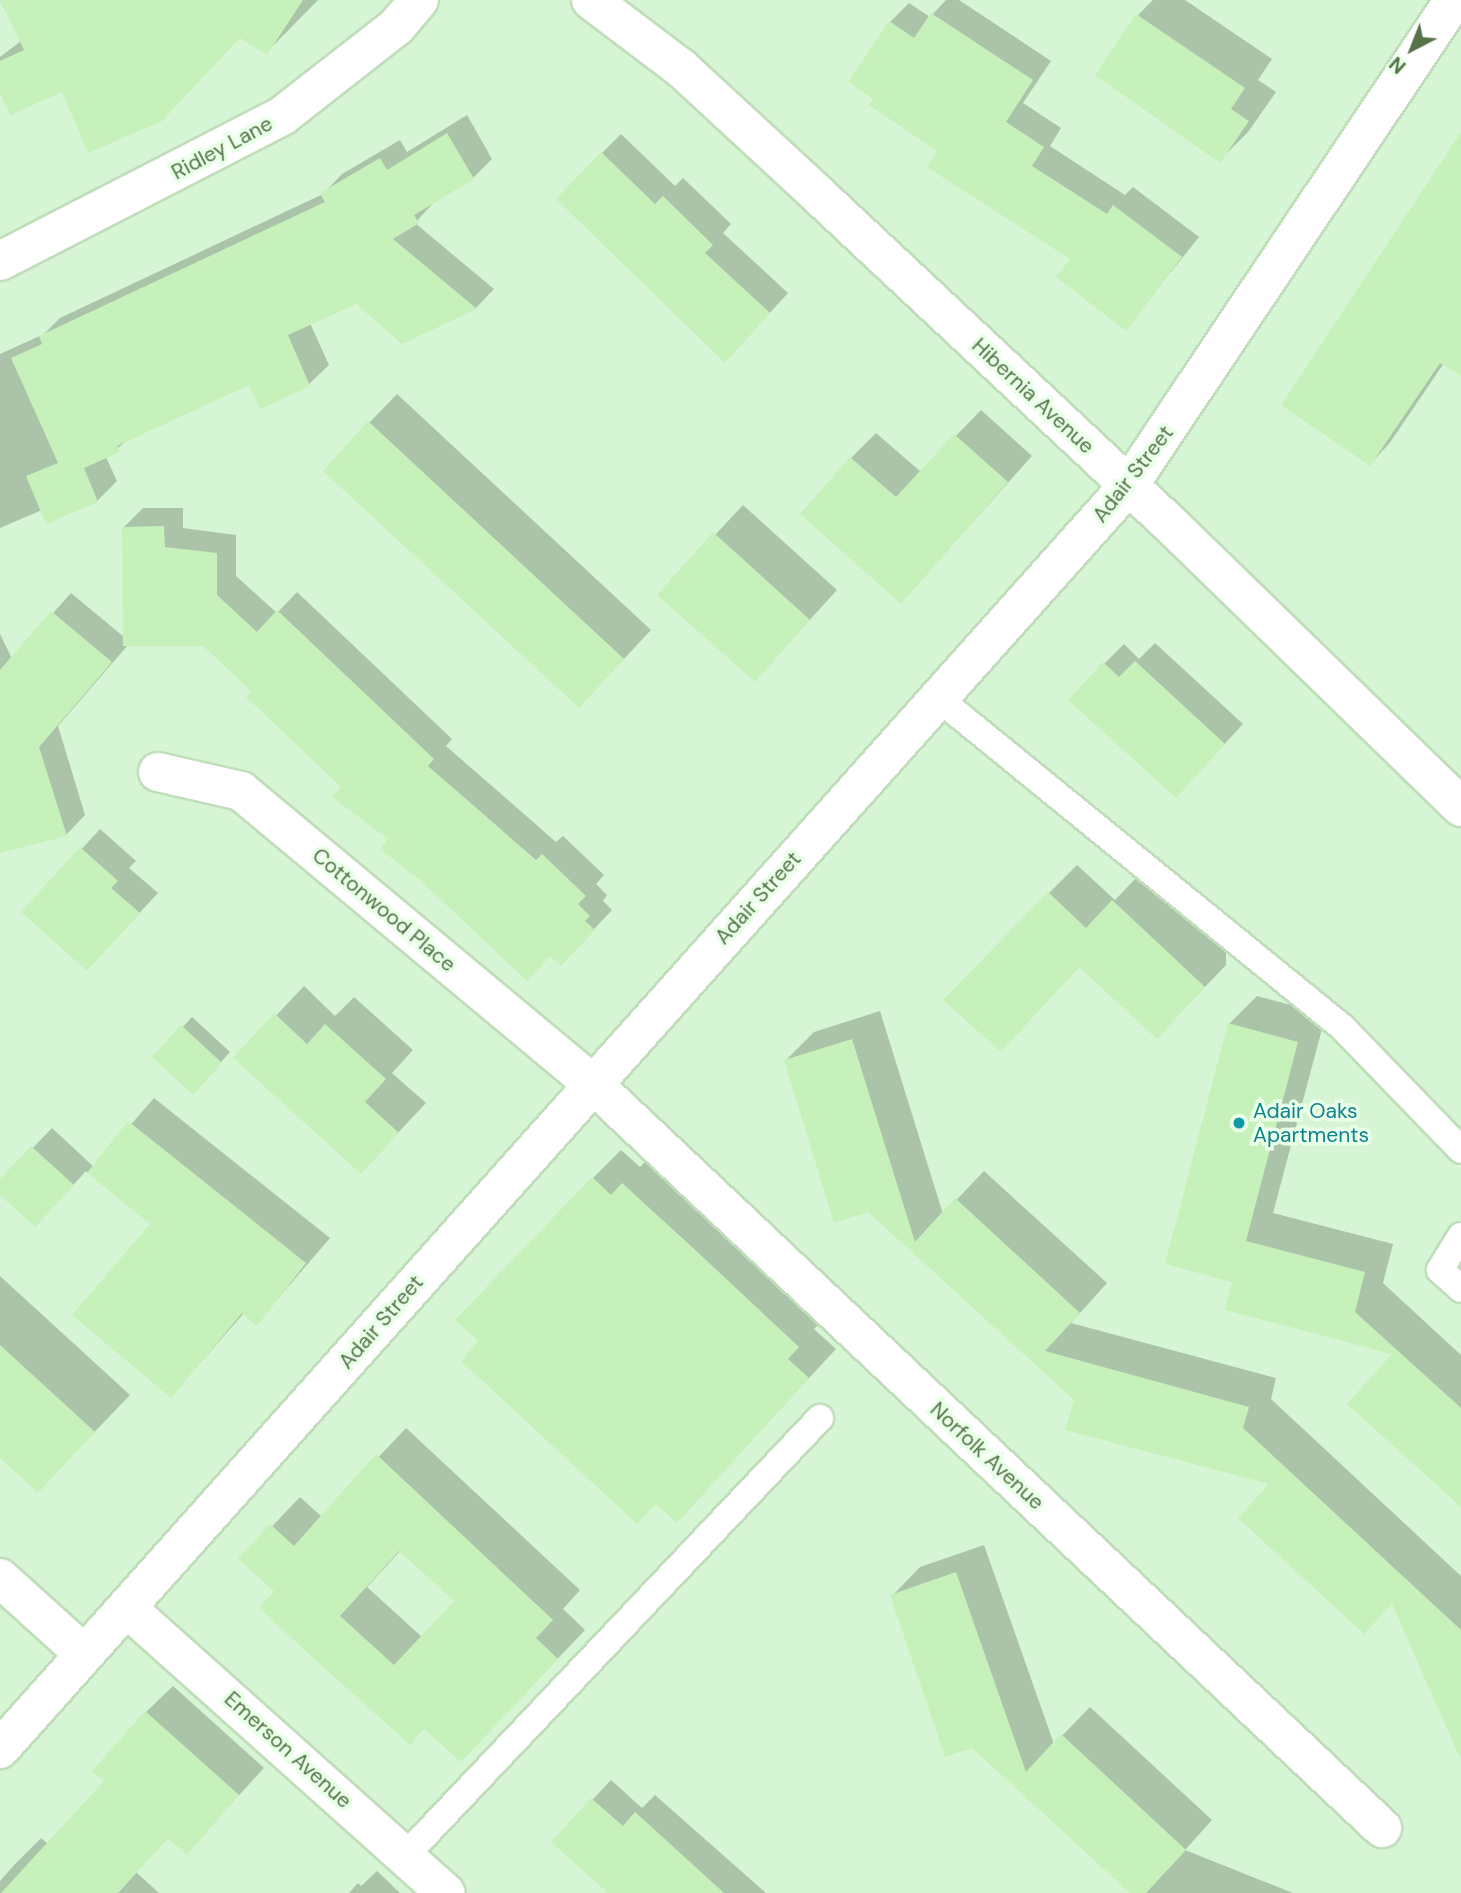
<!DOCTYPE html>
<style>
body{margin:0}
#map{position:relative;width:1461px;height:1893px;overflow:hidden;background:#e3fce2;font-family:"DM Sans",sans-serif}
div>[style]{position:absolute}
.residential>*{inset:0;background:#d6f5d4}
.shadow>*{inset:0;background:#0003}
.building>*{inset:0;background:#c7f1ba}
.roads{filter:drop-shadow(2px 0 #c1ddbb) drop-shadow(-2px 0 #c1ddbb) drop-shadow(0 2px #c1ddbb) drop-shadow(0 -2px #c1ddbb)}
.lane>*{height:26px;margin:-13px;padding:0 13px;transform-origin:13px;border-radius:13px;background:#fff}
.street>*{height:38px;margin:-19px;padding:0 19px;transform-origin:19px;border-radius:19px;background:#fff}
.dots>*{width:19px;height:19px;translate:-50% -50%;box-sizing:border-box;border:4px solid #e9ffe8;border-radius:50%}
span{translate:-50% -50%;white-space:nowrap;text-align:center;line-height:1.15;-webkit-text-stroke:7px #e9ffe8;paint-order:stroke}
.street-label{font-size:21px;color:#557349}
.culture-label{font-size:21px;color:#0d838f}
.left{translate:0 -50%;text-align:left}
.north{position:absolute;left:1377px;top:14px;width:70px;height:70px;-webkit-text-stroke:5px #e9ffe8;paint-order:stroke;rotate:222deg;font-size:19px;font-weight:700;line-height:28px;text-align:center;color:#557349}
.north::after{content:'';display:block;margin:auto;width:24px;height:32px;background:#557349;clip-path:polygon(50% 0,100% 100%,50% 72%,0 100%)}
</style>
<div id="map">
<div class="residential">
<i style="clip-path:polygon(0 0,1461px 0,1461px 1893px,0 1893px)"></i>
</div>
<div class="shadow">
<i style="clip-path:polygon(0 0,318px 0,266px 53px,240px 36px,63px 89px,0 89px,0 57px,21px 41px)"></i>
<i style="clip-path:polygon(946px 0,959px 0,1051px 61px,1023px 103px,1061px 128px,1050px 146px,1125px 195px,1133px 187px,1199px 237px,1126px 328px,1072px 259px,851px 81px,890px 22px,909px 3px,930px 17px)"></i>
<i style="clip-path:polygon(1153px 0,1185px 0,1272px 59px,1258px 80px,1276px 92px,1248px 132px,1220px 160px,1138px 15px)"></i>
<i style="clip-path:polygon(467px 115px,492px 159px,473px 178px,436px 200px,415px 223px,494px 289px,476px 308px,357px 302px,310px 323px,329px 365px,309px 384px,261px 407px,250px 382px,133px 436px,106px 457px,117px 481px,97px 501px,42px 510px,0 528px,0 354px,44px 334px,60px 318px,323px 194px,342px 174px,400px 140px,407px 152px)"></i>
<i style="clip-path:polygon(621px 134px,675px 186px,683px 178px,731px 224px,723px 233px,788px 293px,744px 341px,602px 153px)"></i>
<i style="clip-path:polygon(1461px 144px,1461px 374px,1444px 363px,1389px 444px,1370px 464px)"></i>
<i style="clip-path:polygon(397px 394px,651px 630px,607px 677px,369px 423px)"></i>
<i style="clip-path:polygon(981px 410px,1032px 456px,901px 602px,851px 458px,876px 433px,921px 472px)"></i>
<i style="clip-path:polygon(743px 505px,837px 590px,755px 680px,659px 595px)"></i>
<i style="clip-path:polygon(143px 508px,183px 508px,183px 528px,236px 535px,236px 576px,277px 613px,297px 592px,452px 739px,446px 746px,556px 842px,563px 836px,604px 875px,596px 884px,607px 895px,603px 901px,612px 910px,580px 944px,390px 839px,254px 691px,204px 645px,128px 645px,58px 726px,85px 815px,66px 835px,0 851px,0 634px,12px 659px,71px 593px,124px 637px,124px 527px)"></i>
<i style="clip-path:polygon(1155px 643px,1243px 724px,1195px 776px,1104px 664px,1124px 644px,1139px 659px)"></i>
<i style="clip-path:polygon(100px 829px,136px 861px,129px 868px,158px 893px,87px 969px,24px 912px)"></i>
<i style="clip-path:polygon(1077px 865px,1115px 900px,1141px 873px,1226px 952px,1226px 965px,1157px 1037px,1081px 965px,1001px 1050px,1049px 893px)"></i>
<i style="clip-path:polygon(304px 986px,335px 1016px,354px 997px,413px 1050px,392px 1073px,426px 1103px,361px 1172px,236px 1058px)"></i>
<i style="clip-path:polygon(1257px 996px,1326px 1014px,1273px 1213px,1393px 1244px,1383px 1283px,1461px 1355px,1461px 1505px,1395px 1353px,1234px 1280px,1229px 1024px)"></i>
<i style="clip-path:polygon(880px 1011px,943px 1214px,984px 1171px,1107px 1283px,1071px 1323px,1276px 1378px,1271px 1399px,1461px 1576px,1461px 1755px,1393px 1602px,1272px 1483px,1075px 1400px,869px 1210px,786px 1060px,814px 1032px)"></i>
<i style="clip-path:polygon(192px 1017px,230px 1052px,202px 1083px,155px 1056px)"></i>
<i style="clip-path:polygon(154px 1098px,330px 1238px,257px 1323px,244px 1313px,171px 1396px,152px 1224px,86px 1171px,54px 1206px,0 1193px,0 1182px,52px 1128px,94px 1167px)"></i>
<i style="clip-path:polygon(621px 1150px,640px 1167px,651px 1156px,826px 1318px,814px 1329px,836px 1349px,677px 1520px,481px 1341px,593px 1178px)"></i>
<i style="clip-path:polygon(0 1276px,130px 1395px,38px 1491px,0 1455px)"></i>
<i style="clip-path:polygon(evenodd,406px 1428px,580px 1590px,563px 1609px,585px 1630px,489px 1731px,276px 1591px,241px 1559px,300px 1497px,322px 1517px,406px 1428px,401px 1550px,457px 1601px,422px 1637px,367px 1587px,401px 1550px)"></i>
<i style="clip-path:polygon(984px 1545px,1054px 1744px,1090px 1707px,1212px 1820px,1185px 1850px,1293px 1893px,1133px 1893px,972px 1746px,892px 1596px,920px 1567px)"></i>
<i style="clip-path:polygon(173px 1686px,264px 1768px,187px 1852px,169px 1837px,136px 1872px,159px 1893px,0 1893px,0 1881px,15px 1864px,41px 1838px,48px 1844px,106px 1781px,146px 1712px)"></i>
<i style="clip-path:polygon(611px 1780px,642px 1808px,655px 1795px,766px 1893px,611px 1893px,553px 1842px)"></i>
<i style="clip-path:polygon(377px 1871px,400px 1893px,349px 1893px,358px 1883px,361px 1886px)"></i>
</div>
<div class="building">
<i style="clip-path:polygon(0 0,303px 0,267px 55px,240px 38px,162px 121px,88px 153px,62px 92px,10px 115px,0 93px,0 61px,24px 50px)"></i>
<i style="clip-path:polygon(931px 13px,1033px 80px,1006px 122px,1044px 147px,1032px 166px,1107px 214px,1113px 205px,1182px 257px,1126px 331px,1056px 277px,1070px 259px,927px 167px,937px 151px,869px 105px,874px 99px,848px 82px,889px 21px,914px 38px)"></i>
<i style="clip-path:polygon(1136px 14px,1245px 88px,1231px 109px,1249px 121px,1220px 163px,1095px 75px)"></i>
<i style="clip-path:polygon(1461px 132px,1461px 376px,1440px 363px,1370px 466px,1281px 405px)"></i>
<i style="clip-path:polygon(447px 133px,474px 179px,414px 215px,419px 223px,393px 239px,477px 309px,402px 344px,356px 304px,288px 335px,310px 386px,260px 409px,249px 385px,117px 446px,120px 452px,84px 468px,98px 502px,46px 524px,26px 476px,58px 463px,11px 358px,42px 344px,39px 336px,325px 202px,320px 193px,380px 158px,387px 170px)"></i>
<i style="clip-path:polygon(601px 152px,655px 204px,663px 196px,713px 245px,705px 253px,770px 313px,725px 363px,556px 199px)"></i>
<i style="clip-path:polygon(368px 421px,624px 659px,579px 708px,323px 471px)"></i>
<i style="clip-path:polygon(954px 434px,1008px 482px,901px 604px,800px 514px,850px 457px,896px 497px)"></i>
<i style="clip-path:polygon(164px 526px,165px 547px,217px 553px,217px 595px,257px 632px,277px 610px,434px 759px,428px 766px,536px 860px,542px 854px,586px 896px,578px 904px,590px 916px,585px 921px,595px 930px,561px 966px,550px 956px,527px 981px,419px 879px,380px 849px,388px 839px,332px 797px,341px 787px,246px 697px,251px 691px,203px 646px,123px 646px,122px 527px)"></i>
<i style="clip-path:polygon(713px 532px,810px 620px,755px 682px,657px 595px)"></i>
<i style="clip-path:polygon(51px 611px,112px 662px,39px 747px,67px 836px,0 853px,0 670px)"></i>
<i style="clip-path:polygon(1135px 661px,1225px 744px,1176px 798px,1068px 700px,1103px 662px,1119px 677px)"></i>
<i style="clip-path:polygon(80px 847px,118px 881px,111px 888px,140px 913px,87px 971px,21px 912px)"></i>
<i style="clip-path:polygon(1048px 892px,1086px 928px,1112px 900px,1205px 987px,1157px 1039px,1079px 967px,1001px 1052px,943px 1000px)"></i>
<i style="clip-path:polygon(274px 1013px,307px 1044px,325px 1024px,386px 1079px,365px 1102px,399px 1133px,361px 1174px,233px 1058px)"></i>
<i style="clip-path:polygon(1228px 1023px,1298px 1042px,1246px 1241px,1365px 1272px,1355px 1312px,1461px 1408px,1461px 1507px,1347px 1404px,1392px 1354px,1225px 1310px,1232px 1282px,1165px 1264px)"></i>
<i style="clip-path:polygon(181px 1025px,222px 1063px,193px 1095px,152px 1057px)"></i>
<i style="clip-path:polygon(852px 1039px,915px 1242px,955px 1198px,1080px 1313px,1045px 1351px,1249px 1407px,1243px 1428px,1461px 1630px,1461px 1760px,1392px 1604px,1364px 1634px,1238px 1518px,1269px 1484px,1065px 1430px,1074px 1400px,868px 1212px,834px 1223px,784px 1060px)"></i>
<i style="clip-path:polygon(128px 1121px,306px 1263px,257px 1326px,242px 1313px,171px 1398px,72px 1315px,150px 1224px,87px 1173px)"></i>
<i style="clip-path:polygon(31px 1146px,74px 1185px,35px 1227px,0 1195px,0 1179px)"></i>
<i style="clip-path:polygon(592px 1177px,611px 1195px,622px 1183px,692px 1247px,799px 1347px,788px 1359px,809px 1378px,677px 1523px,656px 1504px,637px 1524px,461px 1361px,478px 1341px,455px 1320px)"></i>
<i style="clip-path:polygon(0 1345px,95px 1432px,38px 1493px,0 1458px)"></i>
<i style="clip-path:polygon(evenodd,376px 1454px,553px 1620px,536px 1638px,558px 1659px,461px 1762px,424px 1729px,410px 1745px,312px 1657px,259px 1608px,274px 1591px,238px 1559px,270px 1524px,294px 1546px,376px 1454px,399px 1551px,454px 1601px,394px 1665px,340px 1616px,399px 1551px)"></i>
<i style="clip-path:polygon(956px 1572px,1026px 1772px,1061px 1734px,1186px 1850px,1146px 1893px,1130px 1893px,972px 1748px,945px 1757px,890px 1595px)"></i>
<i style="clip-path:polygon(145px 1711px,239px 1795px,187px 1855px,168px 1838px,118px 1893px,1px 1893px,104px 1781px,92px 1771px)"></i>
<i style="clip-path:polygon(591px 1798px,623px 1826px,635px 1812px,724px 1893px,608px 1893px,551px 1842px)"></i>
</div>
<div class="roads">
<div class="lane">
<i style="left:938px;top:698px;width:521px;rotate:39.16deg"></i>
<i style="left:1342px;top:1027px;width:171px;rotate:45.9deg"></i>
<i style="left:1461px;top:1236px;width:40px;rotate:122deg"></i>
<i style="left:1440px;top:1270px;width:28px;rotate:42deg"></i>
<i style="left:406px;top:1855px;width:602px;rotate:-46.55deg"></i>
</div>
<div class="street">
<i style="left:591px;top:0;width:113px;rotate:37.1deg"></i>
<i style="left:681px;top:68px;width:180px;rotate:42.7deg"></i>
<i style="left:813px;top:190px;width:479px;rotate:43.1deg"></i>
<i style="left:1163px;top:517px;width:416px;rotate:44.2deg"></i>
<i style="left:0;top:261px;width:317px;rotate:-27.2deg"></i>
<i style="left:282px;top:116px;width:146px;rotate:-38deg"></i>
<i style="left:397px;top:26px;width:34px;rotate:-50deg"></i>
<i style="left:158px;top:772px;width:85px;rotate:12.9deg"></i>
<i style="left:241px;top:791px;width:457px;rotate:39.8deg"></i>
<i style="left:592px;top:1083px;width:1086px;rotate:43.32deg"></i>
<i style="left:0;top:1578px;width:113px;rotate:42.1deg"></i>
<i style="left:128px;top:1609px;width:426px;rotate:41.8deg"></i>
<i style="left:0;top:1749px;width:1695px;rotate:-48.23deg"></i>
<i style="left:1129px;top:485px;width:584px;rotate:-56.17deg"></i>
</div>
</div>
<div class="dots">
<i style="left:1239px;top:1123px;background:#0f9aa8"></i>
</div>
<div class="street-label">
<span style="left:222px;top:148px;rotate:-28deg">Ridley Lane</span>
<span style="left:1033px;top:396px;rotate:43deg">Hibernia Avenue</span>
<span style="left:1133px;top:474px;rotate:-52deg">Adair Street</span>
<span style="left:758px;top:898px;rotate:-48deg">Adair Street</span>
<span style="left:384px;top:910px;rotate:40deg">Cottonwood Place</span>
<span style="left:381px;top:1322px;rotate:-49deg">Adair Street</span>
<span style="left:987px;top:1456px;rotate:43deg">Norfolk Avenue</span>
<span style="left:288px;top:1750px;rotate:42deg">Emerson Avenue</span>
</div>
<div class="culture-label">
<span class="left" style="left:1253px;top:1123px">Adair Oaks<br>Apartments</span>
</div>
<div class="north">N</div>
</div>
